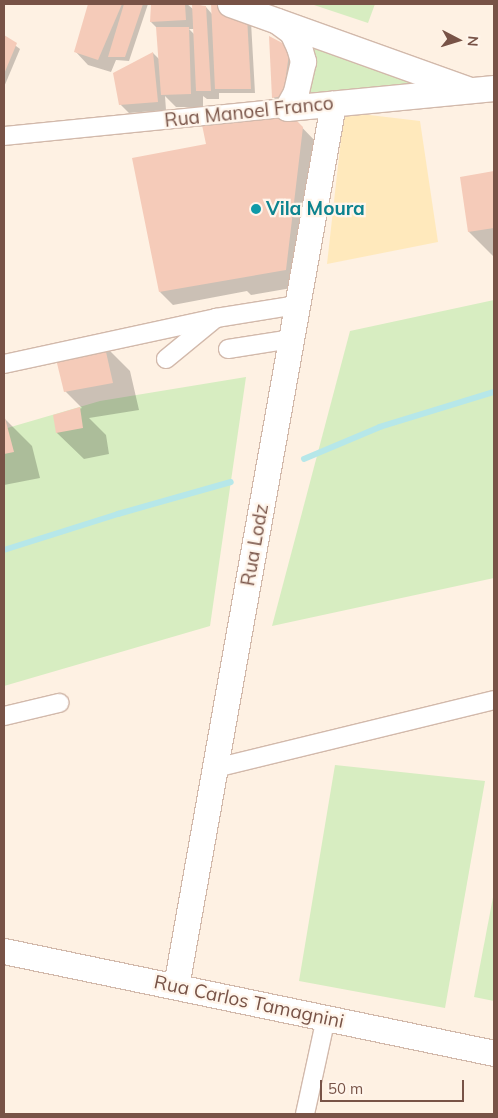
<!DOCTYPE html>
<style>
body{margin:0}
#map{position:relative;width:498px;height:1118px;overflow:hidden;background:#fef1e3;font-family:Mulish,sans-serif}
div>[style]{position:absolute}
.green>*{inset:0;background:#d7edc1}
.sand>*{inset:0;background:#ffe9bc}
.shadow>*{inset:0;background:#0003}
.stream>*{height:5.5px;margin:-2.75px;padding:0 2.75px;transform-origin:2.75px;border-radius:2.75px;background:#b6e7e9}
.building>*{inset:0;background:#f5cbb9}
.roads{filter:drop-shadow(1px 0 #d2b9ab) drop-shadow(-1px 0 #d2b9ab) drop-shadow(0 1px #d2b9ab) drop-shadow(0 -1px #d2b9ab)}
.street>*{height:18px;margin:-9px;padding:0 9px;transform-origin:9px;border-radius:9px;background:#fff}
.secondary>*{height:25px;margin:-12.5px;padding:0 12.5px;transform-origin:12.5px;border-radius:12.5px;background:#fff}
.dots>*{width:14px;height:14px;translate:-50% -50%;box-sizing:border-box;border:2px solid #fff5eb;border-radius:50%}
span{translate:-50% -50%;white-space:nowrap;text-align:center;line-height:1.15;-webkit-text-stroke:4.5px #fff5eb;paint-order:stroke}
.street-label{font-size:19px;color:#785347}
.culture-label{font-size:19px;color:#0d838f;font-weight:700}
.left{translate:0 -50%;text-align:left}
.frame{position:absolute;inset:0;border:5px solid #785347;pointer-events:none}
.north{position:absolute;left:433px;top:15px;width:50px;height:50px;-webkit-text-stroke:4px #fff5eb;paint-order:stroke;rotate:95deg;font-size:14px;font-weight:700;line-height:20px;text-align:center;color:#785347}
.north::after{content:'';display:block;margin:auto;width:18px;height:22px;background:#785347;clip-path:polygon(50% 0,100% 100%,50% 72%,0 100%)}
.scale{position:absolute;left:320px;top:1080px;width:144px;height:22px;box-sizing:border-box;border:2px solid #785347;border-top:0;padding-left:6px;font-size:15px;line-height:18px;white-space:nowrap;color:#785347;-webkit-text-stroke:4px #fff5eb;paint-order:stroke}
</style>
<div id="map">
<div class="green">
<i style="clip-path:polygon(311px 4px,375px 4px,368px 23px)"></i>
<i style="clip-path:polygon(307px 39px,427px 83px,303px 100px)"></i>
<i style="clip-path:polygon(494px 300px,494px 578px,272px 626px,350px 331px)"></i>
<i style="clip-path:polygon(246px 377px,210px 626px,4px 686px,4px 429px,100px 401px)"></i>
<i style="clip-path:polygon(335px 765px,485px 781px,445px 1008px,299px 981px)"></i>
<i style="clip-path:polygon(494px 892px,494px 1001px,474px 997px)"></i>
</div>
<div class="sand">
<i style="clip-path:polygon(344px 112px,420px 121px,438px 242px,327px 264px)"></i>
</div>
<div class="shadow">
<i style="clip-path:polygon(90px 4px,148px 4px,129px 61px,116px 60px,111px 72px,88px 65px,75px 51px)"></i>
<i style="clip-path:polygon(evenodd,152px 4px,187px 4px,193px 9px,193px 4px,206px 7px,212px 14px,212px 4px,214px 4px,246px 18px,251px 22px,255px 93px,219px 93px,219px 99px,207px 99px,203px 96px,203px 107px,176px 107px,165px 96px,166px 110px,129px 113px,120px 104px,115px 73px,153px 53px,160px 60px,157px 28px,151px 22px,152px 4px,189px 29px,194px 29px,194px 34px,189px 29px)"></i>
<i style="clip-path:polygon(4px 37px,20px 49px,4px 87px)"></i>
<i style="clip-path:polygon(270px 38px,299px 58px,282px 106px,273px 97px)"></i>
<i style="clip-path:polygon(290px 115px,319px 145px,303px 286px,251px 295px,247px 291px,173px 305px,160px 292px,207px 145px)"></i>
<i style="clip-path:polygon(494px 173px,494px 257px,469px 232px,461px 178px)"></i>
<i style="clip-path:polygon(104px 345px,130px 371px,139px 410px,89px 418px,106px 435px,109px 454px,84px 459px,57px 433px,54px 416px,82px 408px,65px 391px)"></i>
<i style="clip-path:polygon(5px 419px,32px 446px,40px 478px,4px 485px)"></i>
</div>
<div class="stream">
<i style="left:304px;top:459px;width:82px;rotate:-22.8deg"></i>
<i style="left:380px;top:427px;width:119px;rotate:-17.1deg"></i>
<i style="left:4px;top:550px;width:120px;rotate:-17.5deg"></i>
<i style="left:118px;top:514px;width:117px;rotate:-15.8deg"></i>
</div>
<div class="building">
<i style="clip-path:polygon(88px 4px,122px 4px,98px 60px,74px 52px)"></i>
<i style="clip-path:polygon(124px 4px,143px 4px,125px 57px,108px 57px)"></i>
<i style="clip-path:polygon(151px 4px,185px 4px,186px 20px,150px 22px)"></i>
<i style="clip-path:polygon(192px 4px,206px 6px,211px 91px,196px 91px)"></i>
<i style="clip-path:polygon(211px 4px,218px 4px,247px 17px,251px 89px,215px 89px)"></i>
<i style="clip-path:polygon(156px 27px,189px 27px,191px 94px,161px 95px)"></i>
<i style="clip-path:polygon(4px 35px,17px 43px,4px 74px)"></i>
<i style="clip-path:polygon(269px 36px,290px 47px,283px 96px,272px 98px)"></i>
<i style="clip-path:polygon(153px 52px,158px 102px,119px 105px,113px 73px)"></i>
<i style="clip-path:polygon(290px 114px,303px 127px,286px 270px,159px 292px,132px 158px,206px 144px,202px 125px)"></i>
<i style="clip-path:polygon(494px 171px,494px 228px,468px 232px,460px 177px)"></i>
<i style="clip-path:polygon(104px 343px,113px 383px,64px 392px,55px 355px)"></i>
<i style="clip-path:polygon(80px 407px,83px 428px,56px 433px,53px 415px)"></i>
<i style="clip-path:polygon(4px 418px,5px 418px,14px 452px,4px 454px)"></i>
</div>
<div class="roads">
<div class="street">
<i style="left:4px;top:136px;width:284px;rotate:-5.7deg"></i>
<i style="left:228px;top:349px;width:65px;rotate:-8.9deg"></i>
<i style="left:166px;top:359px;width:65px;rotate:-39.4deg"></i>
<i style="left:216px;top:318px;width:81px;rotate:-9.2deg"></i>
<i style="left:4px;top:364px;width:217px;rotate:-12.2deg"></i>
<i style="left:4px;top:716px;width:57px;rotate:-13.3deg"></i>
<i style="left:215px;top:768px;width:287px;rotate:-13.7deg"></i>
<i style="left:305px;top:1114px;width:98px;rotate:-77.7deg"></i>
</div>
<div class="secondary">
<i style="left:230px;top:4px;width:255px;rotate:19.7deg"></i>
<i style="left:277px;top:21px;width:19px;rotate:36deg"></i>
<i style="left:292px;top:32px;width:17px;rotate:65deg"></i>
<i style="left:299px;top:47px;width:15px;rotate:74deg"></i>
<i style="left:303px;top:61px;width:32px;rotate:103deg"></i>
<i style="left:296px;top:92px;width:18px;rotate:119deg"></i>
<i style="left:287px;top:108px;width:208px;rotate:-5.5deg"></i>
<i style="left:4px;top:951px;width:501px;rotate:11.76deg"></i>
<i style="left:176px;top:986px;width:896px;rotate:-79.91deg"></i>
</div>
</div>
<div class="dots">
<i style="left:256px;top:209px;background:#0f9aa8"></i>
</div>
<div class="street-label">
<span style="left:249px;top:112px;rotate:-6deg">Rua Manoel Franco</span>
<span style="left:255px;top:545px;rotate:-80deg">Rua Lodz</span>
<span style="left:249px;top:1002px;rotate:12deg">Rua Carlos Tamagnini</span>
</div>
<div class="culture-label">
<span class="left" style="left:266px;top:209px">Vila Moura</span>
</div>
<div class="frame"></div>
<div class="north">N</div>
<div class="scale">50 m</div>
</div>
